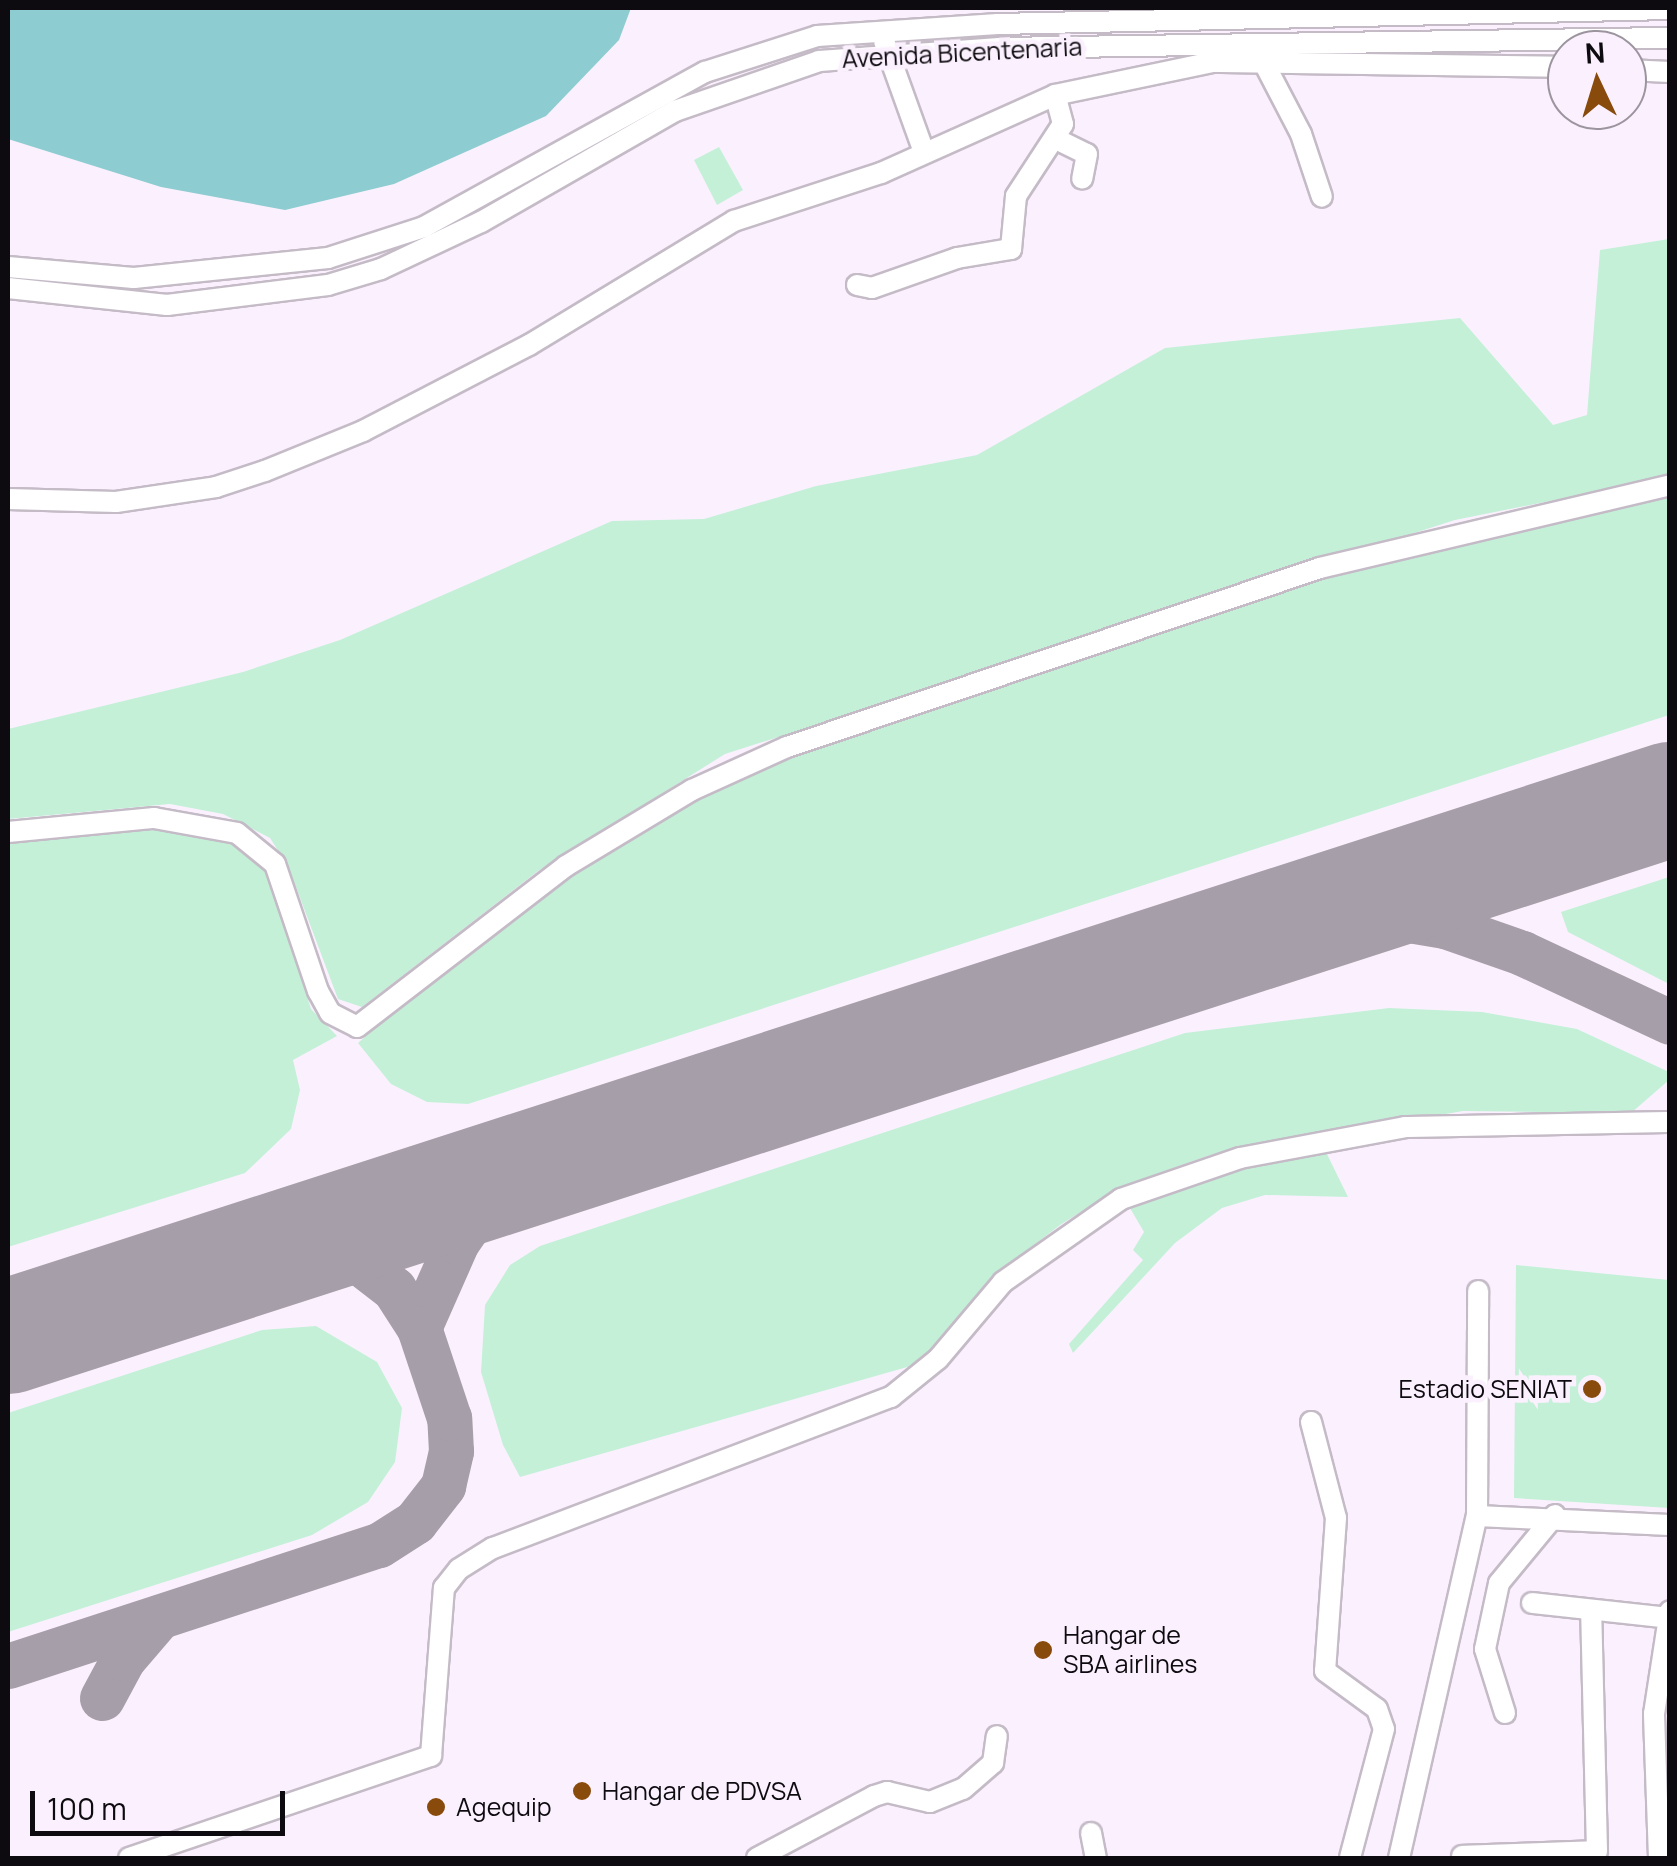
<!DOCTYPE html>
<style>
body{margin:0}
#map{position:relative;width:1677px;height:1866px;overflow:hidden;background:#fbf1fe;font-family:Manrope,sans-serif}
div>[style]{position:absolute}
.green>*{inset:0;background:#c4f0d8}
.water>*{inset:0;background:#8dccd0}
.taxiway>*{height:45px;margin:-22.5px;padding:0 22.5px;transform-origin:22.5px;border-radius:22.5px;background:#a69ea8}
.runway>*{height:115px;margin:-57.5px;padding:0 57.5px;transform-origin:57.5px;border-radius:57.5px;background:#a69ea8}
.roads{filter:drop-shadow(2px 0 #c4bbc7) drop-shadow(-2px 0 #c4bbc7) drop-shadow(0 2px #c4bbc7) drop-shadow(0 -2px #c4bbc7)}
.minor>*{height:20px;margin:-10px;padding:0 10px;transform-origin:10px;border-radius:10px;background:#fff}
.dots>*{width:28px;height:28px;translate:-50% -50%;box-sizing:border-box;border:5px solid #fbf1fe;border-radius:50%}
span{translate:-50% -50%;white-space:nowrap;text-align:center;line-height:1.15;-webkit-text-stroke:9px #fbf1fe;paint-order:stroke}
.street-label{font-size:25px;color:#0e0b10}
.poi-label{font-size:25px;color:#0e0b10}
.right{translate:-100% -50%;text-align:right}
.left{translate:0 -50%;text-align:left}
.frame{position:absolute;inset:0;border:10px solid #0e0b10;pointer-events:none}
.north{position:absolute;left:1547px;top:30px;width:100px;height:100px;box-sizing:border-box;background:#fbf1fe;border:2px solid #9c959f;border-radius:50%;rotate:356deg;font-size:28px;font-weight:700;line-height:40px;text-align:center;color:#0e0b10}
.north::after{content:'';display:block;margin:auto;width:35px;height:45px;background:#884b0c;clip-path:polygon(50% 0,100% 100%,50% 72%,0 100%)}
.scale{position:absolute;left:30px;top:1791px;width:255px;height:45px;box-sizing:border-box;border:5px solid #0e0b10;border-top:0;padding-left:12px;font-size:30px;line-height:35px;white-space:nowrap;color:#0e0b10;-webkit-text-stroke:8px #fbf1fe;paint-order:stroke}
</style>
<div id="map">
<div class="green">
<i style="clip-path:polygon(719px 147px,743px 190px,717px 205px,694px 160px)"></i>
<i style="clip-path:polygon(1669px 239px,1669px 477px,1455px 520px,725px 754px,538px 871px,362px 1007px,338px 999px,288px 866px,270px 838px,223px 814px,170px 804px,8px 819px,8px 729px,243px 672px,340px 640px,612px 521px,704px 519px,816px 486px,977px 455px,1165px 348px,1460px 318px,1553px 425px,1587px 415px,1600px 250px)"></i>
<i style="clip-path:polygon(1669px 494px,1669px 715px,468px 1104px,427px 1102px,391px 1084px,358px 1043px,485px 934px,651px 820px,741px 772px,1324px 576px)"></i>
<i style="clip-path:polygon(176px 828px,223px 837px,251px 853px,269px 877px,311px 1009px,337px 1036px,293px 1060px,300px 1090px,291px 1129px,245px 1173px,8px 1247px,8px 843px)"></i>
<i style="clip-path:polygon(1669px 877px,1669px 984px,1568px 932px,1561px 912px)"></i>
<i style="clip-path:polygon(1389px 1008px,1482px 1012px,1577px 1029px,1669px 1072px,1669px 1080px,1631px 1113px,1463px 1111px,1210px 1155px,1120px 1187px,1060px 1225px,1003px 1269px,925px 1362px,520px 1477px,503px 1445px,481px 1372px,485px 1305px,510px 1265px,540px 1246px,1185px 1033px)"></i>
<i style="clip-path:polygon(1325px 1150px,1348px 1197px,1265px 1195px,1222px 1208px,1175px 1243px,1073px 1353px,1069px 1344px,1143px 1260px,1133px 1250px,1144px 1232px,1127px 1203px,1266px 1158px)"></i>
<i style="clip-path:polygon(1516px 1265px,1669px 1280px,1669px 1508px,1514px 1498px)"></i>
<i style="clip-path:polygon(316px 1326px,377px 1362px,402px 1408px,395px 1462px,368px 1502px,312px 1535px,8px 1632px,8px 1413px,262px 1330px)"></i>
</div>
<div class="water">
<i style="clip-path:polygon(8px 8px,631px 8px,619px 40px,546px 116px,394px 184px,285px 210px,161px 187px,8px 139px)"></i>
</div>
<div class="taxiway">
<i style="left:1298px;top:919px;width:58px;rotate:-8deg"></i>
<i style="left:1355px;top:911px;width:91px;rotate:9.5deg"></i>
<i style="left:1445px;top:926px;width:82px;rotate:19.3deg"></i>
<i style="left:1522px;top:953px;width:163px;rotate:25deg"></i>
<i style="left:280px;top:1247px;width:29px;rotate:-6deg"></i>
<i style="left:309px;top:1244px;width:48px;rotate:18.1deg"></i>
<i style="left:355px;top:1259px;width:49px;rotate:37.6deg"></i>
<i style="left:394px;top:1289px;width:46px;rotate:57.3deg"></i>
<i style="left:419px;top:1328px;width:94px;rotate:-66.2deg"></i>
<i style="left:457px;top:1242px;width:55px;rotate:-55.4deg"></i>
<i style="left:488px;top:1197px;width:46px;rotate:-37.9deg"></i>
<i style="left:8px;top:1666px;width:390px;rotate:-18.1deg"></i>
<i style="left:379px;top:1545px;width:43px;rotate:-32.6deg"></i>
<i style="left:415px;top:1522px;width:46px;rotate:-52.1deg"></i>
<i style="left:443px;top:1486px;width:36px;rotate:-77deg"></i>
<i style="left:451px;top:1451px;width:33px;rotate:-93deg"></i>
<i style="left:449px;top:1418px;width:95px;rotate:-108.4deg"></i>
<i style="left:102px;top:1698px;width:44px;rotate:-61.7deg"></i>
<i style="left:123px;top:1659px;width:55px;rotate:-49.4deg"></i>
</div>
<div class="runway">
<i style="left:8px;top:1336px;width:1747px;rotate:-17.91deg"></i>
</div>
<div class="roads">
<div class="minor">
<i style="left:884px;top:41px;width:118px;rotate:70.2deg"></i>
<i style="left:1264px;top:63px;width:80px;rotate:62.5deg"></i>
<i style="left:1301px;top:134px;width:66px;rotate:71.6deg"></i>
<i style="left:1627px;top:70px;width:43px;rotate:2.7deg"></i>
<i style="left:1056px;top:139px;width:34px;rotate:26deg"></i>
<i style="left:1087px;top:154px;width:25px;rotate:101deg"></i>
<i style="left:8px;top:267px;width:126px;rotate:5deg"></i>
<i style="left:134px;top:278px;width:195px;rotate:-5.9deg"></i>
<i style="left:328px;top:258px;width:101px;rotate:-17.9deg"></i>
<i style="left:424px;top:227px;width:321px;rotate:-28.9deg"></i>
<i style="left:705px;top:72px;width:118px;rotate:-17.8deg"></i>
<i style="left:817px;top:36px;width:181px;rotate:-3.8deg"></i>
<i style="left:998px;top:24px;width:672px;rotate:-1.28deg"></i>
<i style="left:857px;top:285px;width:15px;rotate:11deg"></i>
<i style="left:872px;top:288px;width:90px;rotate:-19.4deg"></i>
<i style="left:957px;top:258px;width:55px;rotate:-9.5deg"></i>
<i style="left:1011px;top:249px;width:53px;rotate:-84.6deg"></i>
<i style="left:1016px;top:196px;width:86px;rotate:-56.9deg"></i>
<i style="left:1063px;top:124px;width:30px;rotate:-105deg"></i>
<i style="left:8px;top:288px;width:160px;rotate:6.1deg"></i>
<i style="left:167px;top:305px;width:162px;rotate:-7.1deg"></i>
<i style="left:328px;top:285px;width:55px;rotate:-16.8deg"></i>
<i style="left:381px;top:269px;width:110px;rotate:-25.2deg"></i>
<i style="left:481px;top:222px;width:224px;rotate:-29.8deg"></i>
<i style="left:675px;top:111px;width:152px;rotate:-19.1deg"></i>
<i style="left:819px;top:61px;width:181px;rotate:-4.1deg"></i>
<i style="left:1000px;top:48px;width:670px;rotate:-0.86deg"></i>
<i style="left:8px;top:499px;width:108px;rotate:1.6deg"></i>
<i style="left:116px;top:502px;width:101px;rotate:-8.5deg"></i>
<i style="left:216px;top:487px;width:52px;rotate:-18.1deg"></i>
<i style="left:265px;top:471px;width:106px;rotate:-22.2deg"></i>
<i style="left:363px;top:431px;width:187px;rotate:-27.4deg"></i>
<i style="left:529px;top:345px;width:240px;rotate:-31.2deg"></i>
<i style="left:734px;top:221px;width:155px;rotate:-18.1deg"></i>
<i style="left:881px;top:173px;width:191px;rotate:-24.1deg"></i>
<i style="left:1055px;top:95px;width:161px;rotate:-11.8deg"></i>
<i style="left:1213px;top:62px;width:354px;rotate:0.8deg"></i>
<i style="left:8px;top:832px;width:147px;rotate:-5.5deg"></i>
<i style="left:154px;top:818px;width:84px;rotate:10.2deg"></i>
<i style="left:237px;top:833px;width:49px;rotate:39.2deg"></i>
<i style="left:275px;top:864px;width:134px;rotate:71.3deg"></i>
<i style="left:318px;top:991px;width:25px;rotate:61deg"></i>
<i style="left:330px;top:1013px;width:30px;rotate:27deg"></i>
<i style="left:357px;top:1027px;width:264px;rotate:-37.6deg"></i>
<i style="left:566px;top:866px;width:147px;rotate:-31.1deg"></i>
<i style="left:692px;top:790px;width:104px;rotate:-24.4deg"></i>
<i style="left:787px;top:747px;width:562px;rotate:-18.56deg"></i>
<i style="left:1320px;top:568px;width:360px;rotate:-13.3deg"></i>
<i style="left:1311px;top:1422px;width:99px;rotate:75.4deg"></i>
<i style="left:1336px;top:1518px;width:153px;rotate:94.1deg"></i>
<i style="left:1325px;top:1671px;width:64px;rotate:36.2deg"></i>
<i style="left:1377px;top:1709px;width:21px;rotate:71deg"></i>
<i style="left:1384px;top:1729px;width:133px;rotate:104.8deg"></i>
<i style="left:1477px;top:1516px;width:225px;rotate:-89.7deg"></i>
<i style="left:1532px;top:1603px;width:139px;rotate:6.2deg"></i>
<i style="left:1505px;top:1713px;width:67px;rotate:-107.4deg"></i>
<i style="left:1485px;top:1649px;width:67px;rotate:-78deg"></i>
<i style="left:1499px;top:1583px;width:88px;rotate:-50.5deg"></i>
<i style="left:1091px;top:1833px;width:25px;rotate:79deg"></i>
<i style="left:1462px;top:1856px;width:135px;rotate:-2.1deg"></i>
<i style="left:1597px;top:1851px;width:240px;rotate:-91.4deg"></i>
<i style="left:129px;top:1858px;width:319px;rotate:-18.7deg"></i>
<i style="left:431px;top:1756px;width:169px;rotate:-85.6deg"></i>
<i style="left:444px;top:1588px;width:24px;rotate:-52deg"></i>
<i style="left:459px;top:1569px;width:40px;rotate:-32deg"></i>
<i style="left:493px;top:1548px;width:426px;rotate:-20.8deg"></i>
<i style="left:891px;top:1397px;width:60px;rotate:-39deg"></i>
<i style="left:938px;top:1359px;width:101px;rotate:-49.8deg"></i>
<i style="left:1003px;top:1282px;width:144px;rotate:-35.1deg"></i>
<i style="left:1121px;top:1199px;width:126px;rotate:-19deg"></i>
<i style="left:1240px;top:1158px;width:168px;rotate:-10.6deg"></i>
<i style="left:1405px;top:1127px;width:265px;rotate:-1.1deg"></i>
<i style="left:757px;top:1858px;width:132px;rotate:-27.9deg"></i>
<i style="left:874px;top:1796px;width:14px;rotate:-17deg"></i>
<i style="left:887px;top:1792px;width:44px;rotate:13.1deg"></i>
<i style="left:930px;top:1802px;width:35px;rotate:-22deg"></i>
<i style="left:963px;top:1789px;width:40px;rotate:-41deg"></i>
<i style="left:993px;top:1763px;width:27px;rotate:-82deg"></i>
<i style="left:1399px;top:1858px;width:351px;rotate:-77.2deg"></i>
<i style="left:1477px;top:1516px;width:193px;rotate:2.7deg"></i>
<i style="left:1659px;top:1858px;width:144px;rotate:-92deg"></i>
<i style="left:1654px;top:1714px;width:104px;rotate:-81.2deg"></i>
</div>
</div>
<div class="dots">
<i style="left:1592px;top:1389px;background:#884b0c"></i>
<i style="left:1043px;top:1650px;background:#884b0c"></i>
<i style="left:582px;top:1791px;background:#884b0c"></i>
<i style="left:436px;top:1807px;background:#884b0c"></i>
</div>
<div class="street-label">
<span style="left:962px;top:53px;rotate:-3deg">Avenida Bicentenaria</span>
</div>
<div class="poi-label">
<span class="right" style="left:1572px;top:1389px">Estadio SENIAT</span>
<span class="left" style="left:1063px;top:1650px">Hangar de<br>SBA airlines</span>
<span class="left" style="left:602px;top:1791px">Hangar de PDVSA</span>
<span class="left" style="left:456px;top:1807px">Agequip</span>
</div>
<div class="frame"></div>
<div class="north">N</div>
<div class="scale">100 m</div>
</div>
